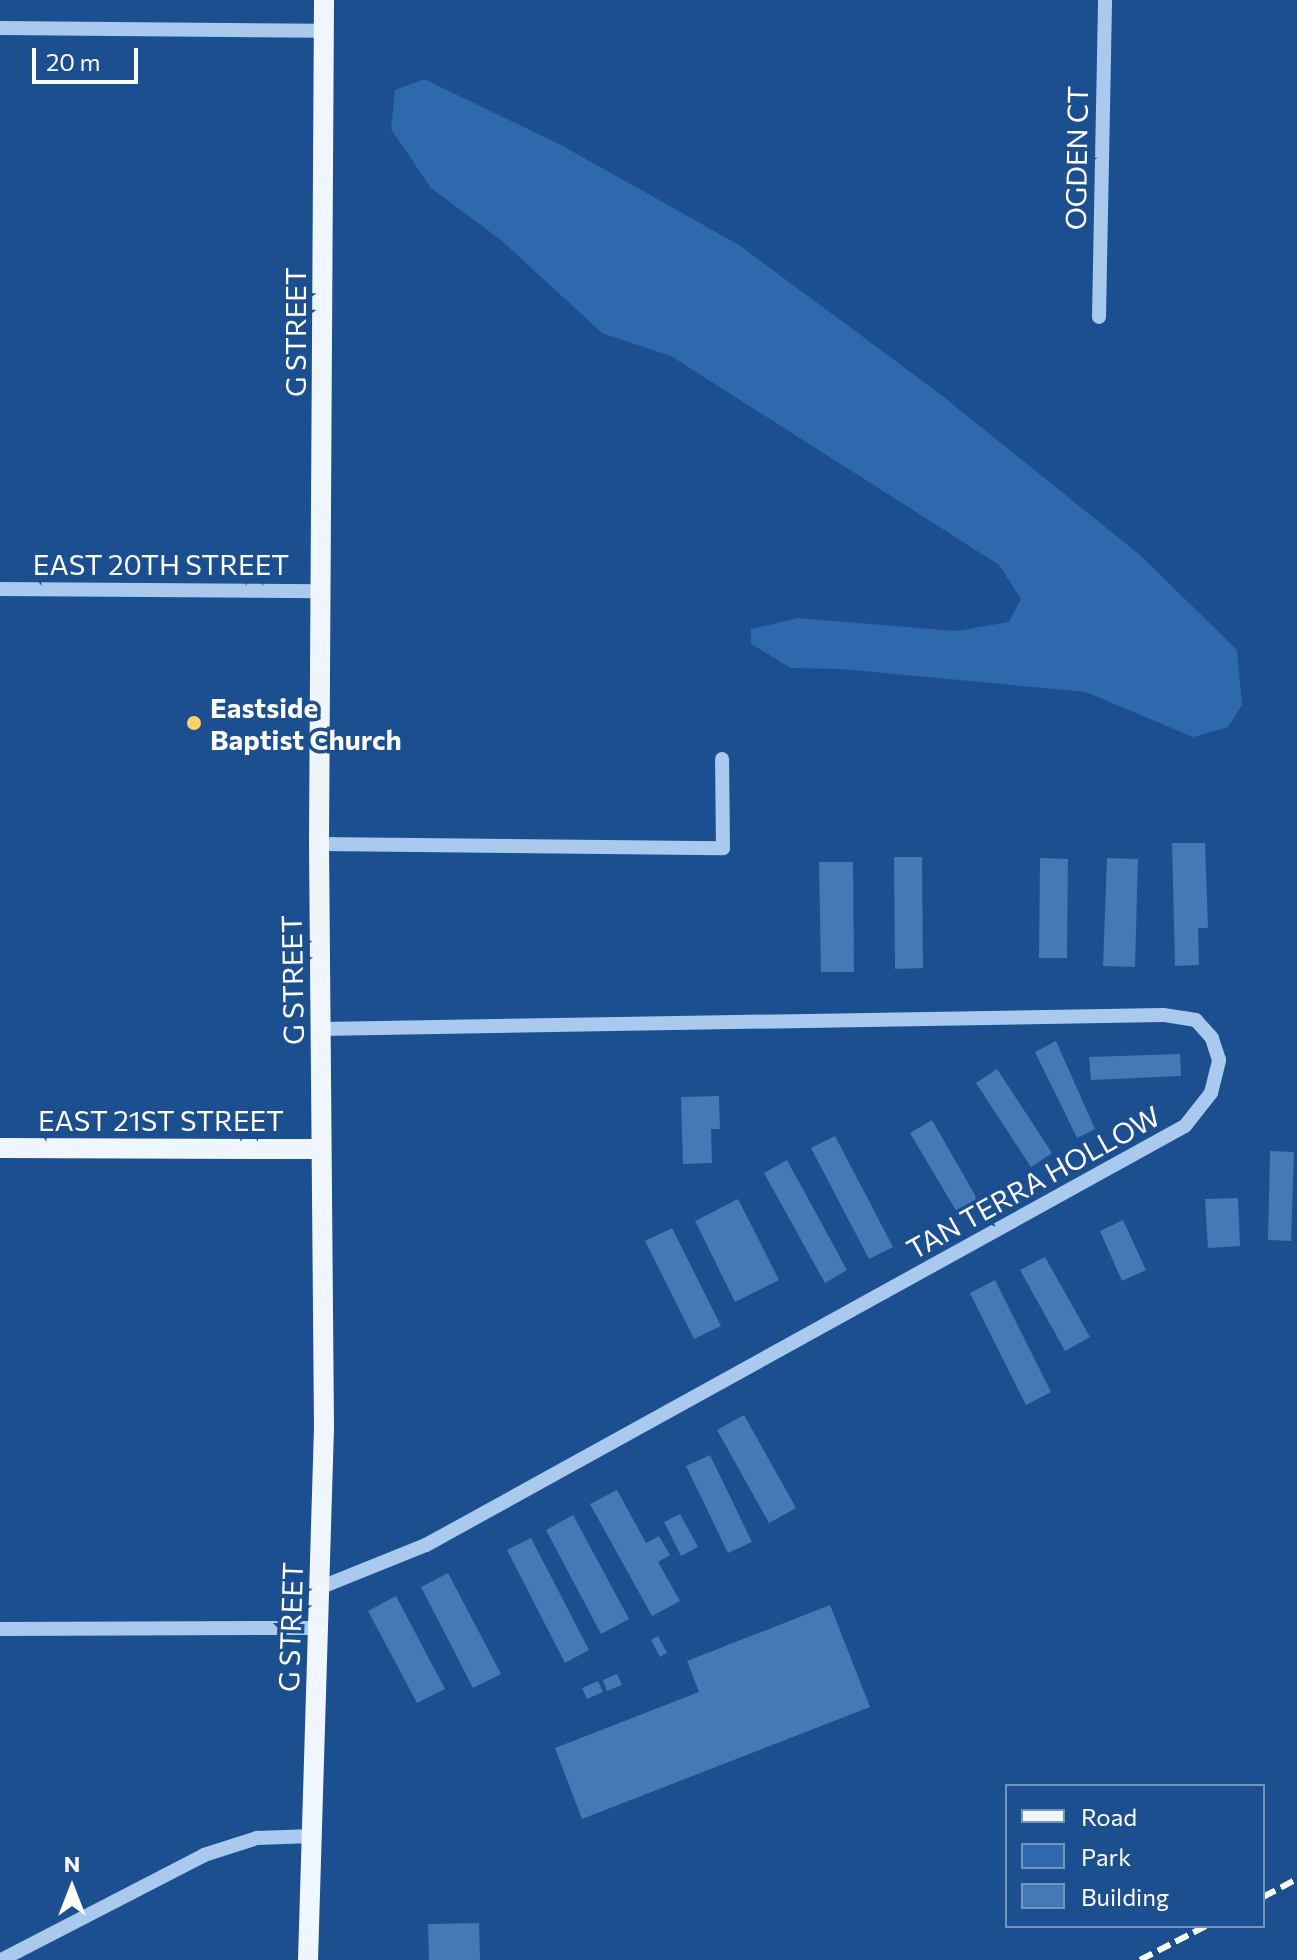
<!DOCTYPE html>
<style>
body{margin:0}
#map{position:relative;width:1297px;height:1960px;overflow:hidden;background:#1b4f8f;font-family:Commissioner,sans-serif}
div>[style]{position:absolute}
.green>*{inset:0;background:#2e69ad}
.building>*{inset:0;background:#4478b7}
.minor>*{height:14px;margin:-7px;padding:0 7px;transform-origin:7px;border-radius:7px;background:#a9c9ee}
.major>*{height:20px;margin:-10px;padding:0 10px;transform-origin:10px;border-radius:10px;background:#f0f6ff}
.rail>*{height:6px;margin-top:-3px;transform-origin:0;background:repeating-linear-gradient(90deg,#fff 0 14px,transparent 0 20px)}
.dots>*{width:22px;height:22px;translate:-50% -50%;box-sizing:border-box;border:4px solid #1b4f8f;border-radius:50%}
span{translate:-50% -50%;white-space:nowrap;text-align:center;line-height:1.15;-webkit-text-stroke:7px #1b4f8f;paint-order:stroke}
.street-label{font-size:28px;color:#fff}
.poi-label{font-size:28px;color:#fff;font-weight:700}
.left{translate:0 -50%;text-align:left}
.legend{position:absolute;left:1005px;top:1784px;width:260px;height:144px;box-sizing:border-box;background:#1b4f8f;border:2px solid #7695bc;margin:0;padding:10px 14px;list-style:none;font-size:24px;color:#fff}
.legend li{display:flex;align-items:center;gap:16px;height:40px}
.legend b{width:40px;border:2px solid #7695bc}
.north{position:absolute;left:32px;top:1848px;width:80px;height:80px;-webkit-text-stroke:6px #1b4f8f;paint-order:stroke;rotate:0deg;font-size:22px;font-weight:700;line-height:32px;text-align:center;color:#fff}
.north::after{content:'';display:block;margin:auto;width:28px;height:36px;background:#fff;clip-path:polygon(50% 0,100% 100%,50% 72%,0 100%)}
.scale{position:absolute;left:32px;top:48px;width:106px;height:36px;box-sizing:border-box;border:4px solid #fff;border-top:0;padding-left:10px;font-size:24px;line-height:28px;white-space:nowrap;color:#fff;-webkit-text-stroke:6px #1b4f8f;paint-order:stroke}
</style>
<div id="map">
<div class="green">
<i style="clip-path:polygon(424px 79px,561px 145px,739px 245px,940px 394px,1140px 555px,1237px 650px,1242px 705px,1228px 727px,1193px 737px,1086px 692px,841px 669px,791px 668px,751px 644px,751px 629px,798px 618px,956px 631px,1009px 622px,1021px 599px,999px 565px,902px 503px,671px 356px,602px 333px,501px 240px,431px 188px,391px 129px,395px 90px)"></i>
</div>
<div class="building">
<i style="clip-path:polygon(1172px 843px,1205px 843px,1208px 928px,1198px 928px,1199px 965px,1175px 966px)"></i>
<i style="clip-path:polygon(894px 857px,922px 857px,923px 968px,895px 969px)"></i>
<i style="clip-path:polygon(1040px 858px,1068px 859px,1067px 958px,1039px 958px)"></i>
<i style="clip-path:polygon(1107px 858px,1138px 859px,1135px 967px,1103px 966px)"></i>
<i style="clip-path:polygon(819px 862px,853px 862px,854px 972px,821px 972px)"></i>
<i style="clip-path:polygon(1056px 1041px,1095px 1129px,1077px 1138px,1035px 1052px)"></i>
<i style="clip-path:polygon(1180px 1054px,1181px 1076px,1091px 1080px,1089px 1057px)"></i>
<i style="clip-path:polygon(997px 1069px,1052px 1153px,1031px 1167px,976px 1083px)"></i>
<i style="clip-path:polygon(719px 1096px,720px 1129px,711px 1129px,712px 1163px,683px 1164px,681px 1097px)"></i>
<i style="clip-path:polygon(932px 1120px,979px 1202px,958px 1214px,910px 1133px)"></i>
<i style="clip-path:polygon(835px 1136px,893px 1247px,869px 1259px,811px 1148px)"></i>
<i style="clip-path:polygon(1270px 1151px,1294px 1152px,1291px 1241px,1268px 1240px)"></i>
<i style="clip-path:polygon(787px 1160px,847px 1270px,825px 1283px,764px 1173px)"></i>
<i style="clip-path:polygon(1238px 1198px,1240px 1246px,1208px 1248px,1205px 1199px)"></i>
<i style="clip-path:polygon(738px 1199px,779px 1280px,735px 1302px,695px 1221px)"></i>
<i style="clip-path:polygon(1123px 1220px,1146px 1270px,1122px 1281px,1100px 1231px)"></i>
<i style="clip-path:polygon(672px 1228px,721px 1326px,694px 1339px,645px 1241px)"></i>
<i style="clip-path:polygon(1045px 1257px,1090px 1337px,1065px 1351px,1020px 1270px)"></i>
<i style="clip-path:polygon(995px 1280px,1051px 1392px,1026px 1405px,970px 1293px)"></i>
<i style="clip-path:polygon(744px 1415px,796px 1508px,769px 1523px,717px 1430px)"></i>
<i style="clip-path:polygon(710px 1455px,752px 1542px,728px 1553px,686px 1466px)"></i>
<i style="clip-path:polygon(617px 1490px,646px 1543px,659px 1536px,670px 1555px,658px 1562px,680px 1601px,652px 1616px,590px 1504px)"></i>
<i style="clip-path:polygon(680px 1514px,698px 1547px,681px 1556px,664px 1522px)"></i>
<i style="clip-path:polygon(573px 1515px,629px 1619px,601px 1634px,546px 1530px)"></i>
<i style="clip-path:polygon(531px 1538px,589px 1650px,565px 1663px,507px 1550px)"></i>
<i style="clip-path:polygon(448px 1573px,501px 1674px,473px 1688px,421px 1587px)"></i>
<i style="clip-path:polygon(396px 1596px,445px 1689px,417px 1703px,368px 1611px)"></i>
<i style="clip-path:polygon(830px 1605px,870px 1707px,582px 1819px,555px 1748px,699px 1692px,687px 1661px)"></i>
<i style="clip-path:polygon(658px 1636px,667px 1653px,660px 1657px,651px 1640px)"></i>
<i style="clip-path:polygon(617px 1674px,622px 1685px,607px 1691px,603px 1680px)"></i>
<i style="clip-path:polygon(598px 1681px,603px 1692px,587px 1699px,582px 1688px)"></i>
<i style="clip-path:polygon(479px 1923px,480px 1960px,429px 1960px,428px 1924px)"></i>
</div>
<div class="minor">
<i style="left:0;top:28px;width:323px;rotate:0.5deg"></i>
<i style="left:1099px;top:317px;width:317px;rotate:-88.9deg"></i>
<i style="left:0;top:589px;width:322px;rotate:0.4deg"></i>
<i style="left:319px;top:844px;width:404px;rotate:0.6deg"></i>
<i style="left:723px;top:848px;width:89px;rotate:-90.6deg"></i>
<i style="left:319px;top:1588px;width:115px;rotate:-21.9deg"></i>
<i style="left:426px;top:1545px;width:867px;rotate:-28.9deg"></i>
<i style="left:1185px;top:1126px;width:42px;rotate:-51.8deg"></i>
<i style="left:1211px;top:1093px;width:34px;rotate:-76deg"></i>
<i style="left:1219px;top:1060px;width:23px;rotate:-108deg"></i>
<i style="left:1212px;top:1038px;width:24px;rotate:-132deg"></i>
<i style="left:1196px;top:1020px;width:33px;rotate:-171deg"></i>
<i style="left:1163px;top:1015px;width:843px;rotate:179.05deg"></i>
<i style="left:0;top:1629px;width:318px;rotate:-0.2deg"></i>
<i style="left:1px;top:1960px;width:229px;rotate:-27.3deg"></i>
<i style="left:204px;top:1855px;width:56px;rotate:-17.8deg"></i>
<i style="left:257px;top:1838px;width:55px;rotate:-2.1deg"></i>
</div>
<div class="major">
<i style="left:0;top:1148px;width:321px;rotate:0.2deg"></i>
<i style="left:308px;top:1960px;width:532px;rotate:-88.28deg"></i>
<i style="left:324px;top:1428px;width:584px;rotate:-90.49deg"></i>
<i style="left:319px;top:844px;width:844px;rotate:-89.66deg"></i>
</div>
<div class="rail">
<i style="left:1263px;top:1897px;width:38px;rotate:-28deg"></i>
<i style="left:1140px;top:1960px;width:74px;rotate:-27.3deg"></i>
</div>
<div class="dots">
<i style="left:194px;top:723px;background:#ffd166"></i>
</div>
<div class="street-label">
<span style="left:1076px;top:158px;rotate:-89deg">OGDEN CT</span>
<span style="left:295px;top:332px;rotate:-90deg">G STREET</span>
<span style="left:161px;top:564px">EAST 20TH STREET</span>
<span style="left:292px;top:980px;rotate:-91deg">G STREET</span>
<span style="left:161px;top:1120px">EAST 21ST STREET</span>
<span style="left:1033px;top:1182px;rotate:-29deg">TAN TERRA HOLLOW</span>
<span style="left:290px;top:1627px;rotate:-88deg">G STREET</span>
</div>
<div class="poi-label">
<span class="left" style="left:210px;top:723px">Eastside<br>Baptist Church</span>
</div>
<ul class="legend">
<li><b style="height:10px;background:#f0f6ff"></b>Road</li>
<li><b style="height:22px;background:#2e69ad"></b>Park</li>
<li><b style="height:22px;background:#4478b7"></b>Building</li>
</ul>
<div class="north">N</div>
<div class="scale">20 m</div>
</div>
